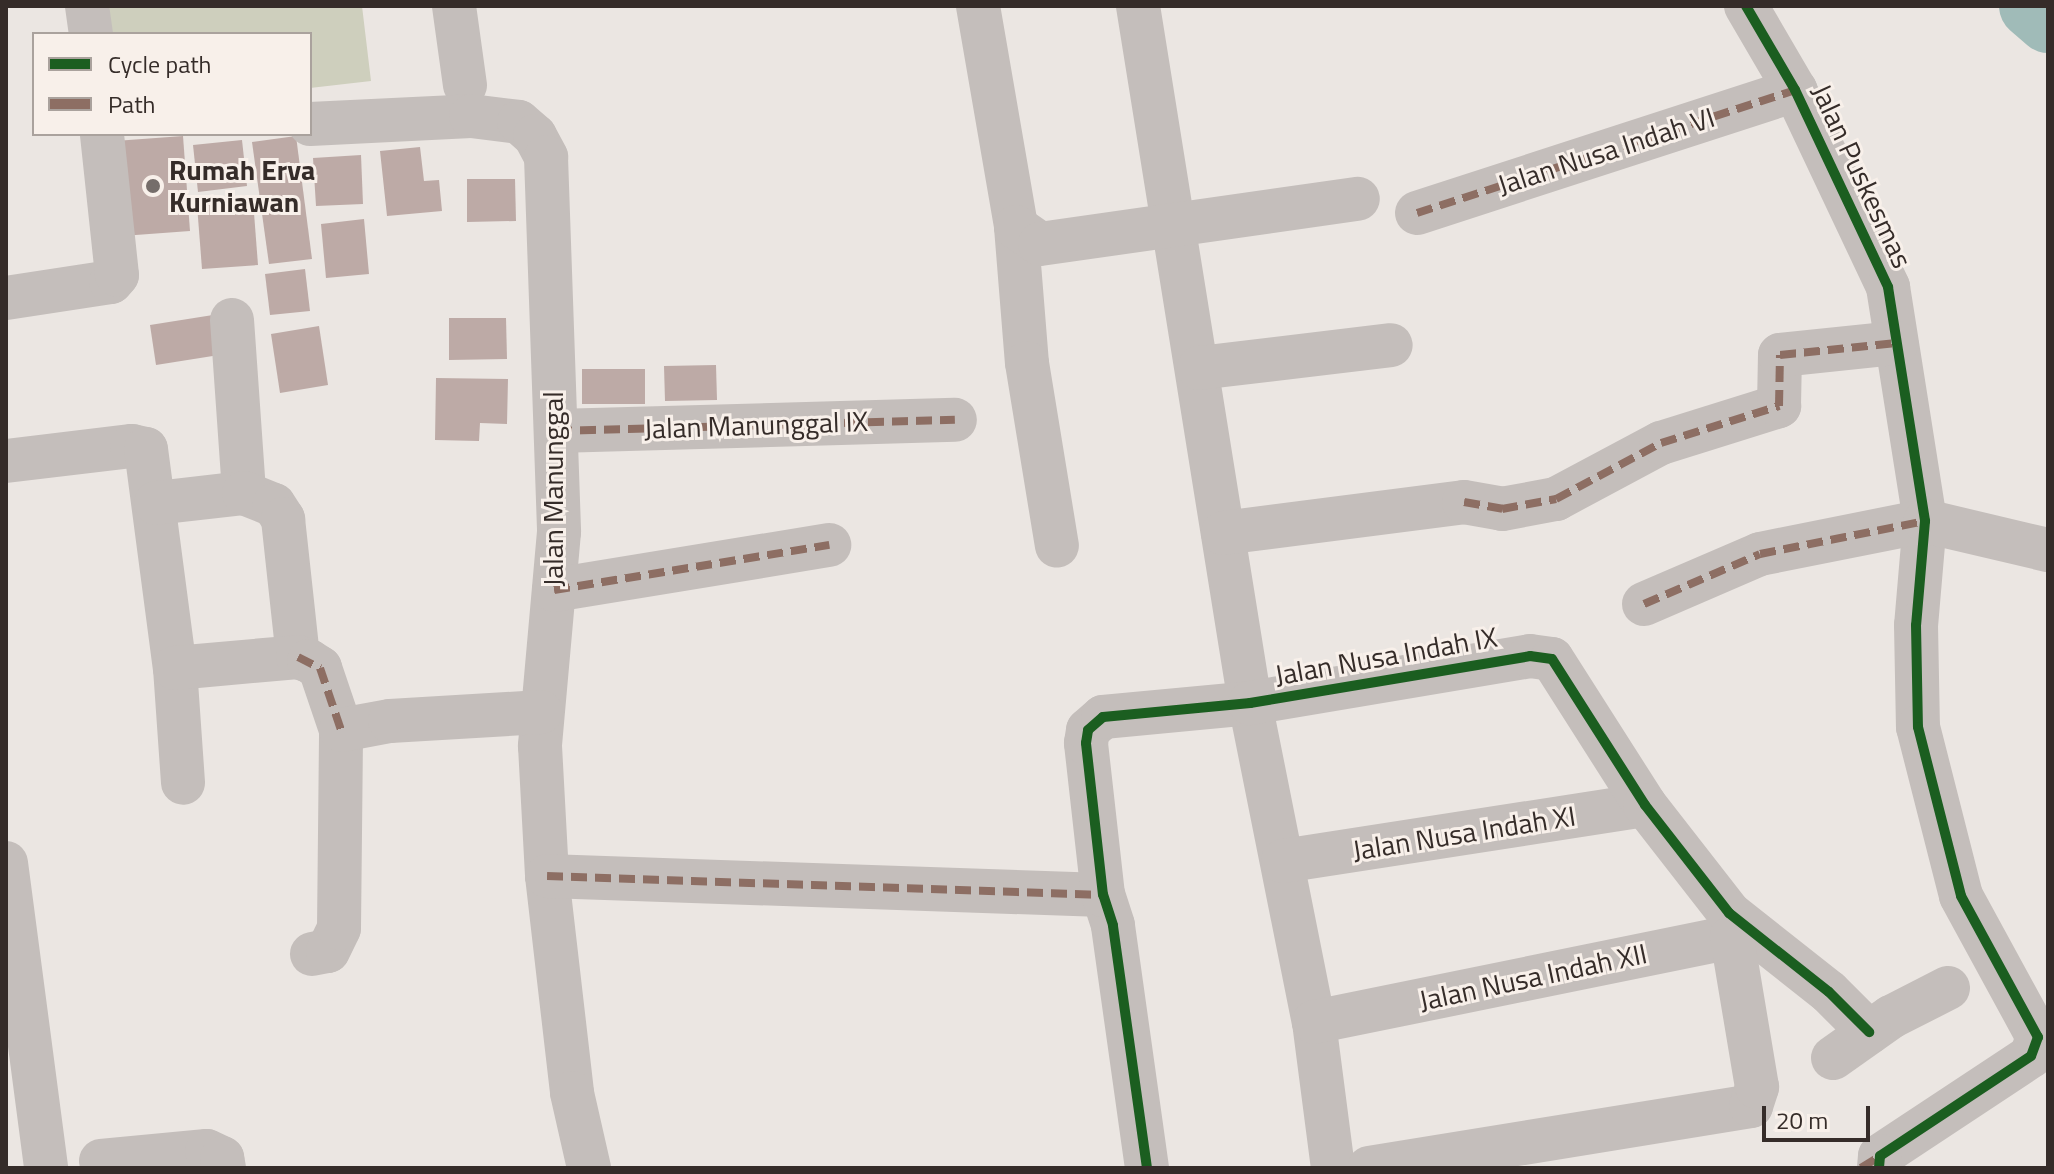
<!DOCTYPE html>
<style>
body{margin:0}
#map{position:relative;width:2054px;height:1174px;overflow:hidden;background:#ebe6e2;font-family:"Titillium Web",sans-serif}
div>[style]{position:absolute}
.green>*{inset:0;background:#cecfbd}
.river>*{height:64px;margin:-32px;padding:0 32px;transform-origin:32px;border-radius:32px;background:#a0bbb8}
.building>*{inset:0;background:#bdaaa6}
.minor>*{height:44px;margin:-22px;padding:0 22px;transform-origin:22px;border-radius:22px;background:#c4bebb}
.quiet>*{height:8px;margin-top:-4px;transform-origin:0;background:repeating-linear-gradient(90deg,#8d6e63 0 16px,transparent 0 24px)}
.cycleway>*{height:10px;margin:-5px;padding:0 5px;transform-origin:5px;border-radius:5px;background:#1b5e20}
.dots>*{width:22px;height:22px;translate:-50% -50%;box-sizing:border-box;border:4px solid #f8f0ea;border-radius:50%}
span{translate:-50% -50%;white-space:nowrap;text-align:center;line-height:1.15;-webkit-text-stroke:6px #f8f0ea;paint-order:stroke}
.street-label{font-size:28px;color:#352c29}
.poi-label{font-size:28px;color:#352c29;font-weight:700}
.left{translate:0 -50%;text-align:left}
.frame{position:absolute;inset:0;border:8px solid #352c29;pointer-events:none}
.legend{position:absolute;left:32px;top:32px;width:280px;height:104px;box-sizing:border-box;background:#f8f0ea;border:2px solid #aaa29d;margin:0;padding:10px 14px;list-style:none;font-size:24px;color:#352c29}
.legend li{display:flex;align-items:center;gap:16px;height:40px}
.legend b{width:40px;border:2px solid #aaa29d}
.scale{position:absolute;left:1762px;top:1106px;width:108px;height:36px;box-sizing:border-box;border:4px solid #352c29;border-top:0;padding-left:10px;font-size:24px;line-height:28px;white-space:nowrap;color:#352c29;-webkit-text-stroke:6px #f8f0ea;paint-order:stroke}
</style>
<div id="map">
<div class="green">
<i style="clip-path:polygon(104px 6px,362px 6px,371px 81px,310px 88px,310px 34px,107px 34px)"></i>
</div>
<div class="river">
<i style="left:2031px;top:6px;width:23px;rotate:41deg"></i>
</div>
<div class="building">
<i style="clip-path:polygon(183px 136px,190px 231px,122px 236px,115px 141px)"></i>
<i style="clip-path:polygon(296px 136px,312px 259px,269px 264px,252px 142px)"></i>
<i style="clip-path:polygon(242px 140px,247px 186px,198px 192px,193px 145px)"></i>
<i style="clip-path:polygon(420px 147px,424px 181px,439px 180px,442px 211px,387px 216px,380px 151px)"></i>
<i style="clip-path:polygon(361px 155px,363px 204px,316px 206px,313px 158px)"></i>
<i style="clip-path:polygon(467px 179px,515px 179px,516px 221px,467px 222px)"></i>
<i style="clip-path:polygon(253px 200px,258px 265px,202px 269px,197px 205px)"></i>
<i style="clip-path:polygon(364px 219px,369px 274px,326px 278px,321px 224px)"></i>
<i style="clip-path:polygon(305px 269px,310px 311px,270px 315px,265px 274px)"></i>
<i style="clip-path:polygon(213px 315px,219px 355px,156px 365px,150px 325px)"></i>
<i style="clip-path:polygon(449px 318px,506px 318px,507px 359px,449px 360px)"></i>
<i style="clip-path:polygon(319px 326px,328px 385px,280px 393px,271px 334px)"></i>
<i style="clip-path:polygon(716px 365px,717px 400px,665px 401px,664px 366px)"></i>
<i style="clip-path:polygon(582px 369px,645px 369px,645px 404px,582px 404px)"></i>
<i style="clip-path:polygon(436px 378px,508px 379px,507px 424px,480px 423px,479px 441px,435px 440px)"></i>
</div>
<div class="minor">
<i style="left:87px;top:6px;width:28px;rotate:82deg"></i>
<i style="left:454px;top:6px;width:80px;rotate:82.1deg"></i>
<i style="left:978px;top:6px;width:224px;rotate:80.2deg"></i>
<i style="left:1016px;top:227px;width:136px;rotate:85.4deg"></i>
<i style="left:1027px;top:363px;width:185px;rotate:80.7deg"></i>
<i style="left:1138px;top:6px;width:706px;rotate:80.87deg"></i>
<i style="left:1250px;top:703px;width:325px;rotate:78.7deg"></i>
<i style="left:1314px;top:1022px;width:147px;rotate:82.6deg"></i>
<i style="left:1746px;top:6px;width:97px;rotate:59.7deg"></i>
<i style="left:1795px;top:90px;width:218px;rotate:64.7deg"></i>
<i style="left:1888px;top:287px;width:237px;rotate:81deg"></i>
<i style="left:1925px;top:521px;width:104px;rotate:94.9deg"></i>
<i style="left:1916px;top:625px;width:102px;rotate:88.9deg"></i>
<i style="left:1918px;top:727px;width:174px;rotate:75.7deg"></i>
<i style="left:1961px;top:896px;width:161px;rotate:61.4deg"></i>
<i style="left:2038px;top:1037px;width:20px;rotate:110deg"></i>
<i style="left:2031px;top:1056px;width:181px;rotate:146.5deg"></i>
<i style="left:1880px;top:1156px;width:12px;rotate:95deg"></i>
<i style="left:310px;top:124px;width:161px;rotate:-2.8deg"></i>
<i style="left:471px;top:116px;width:48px;rotate:7.1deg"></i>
<i style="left:519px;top:122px;width:21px;rotate:41deg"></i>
<i style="left:535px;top:136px;width:24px;rotate:62deg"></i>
<i style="left:546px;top:157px;width:375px;rotate:88deg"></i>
<i style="left:559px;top:532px;width:215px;rotate:95.1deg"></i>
<i style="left:540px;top:746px;width:130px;rotate:86.9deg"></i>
<i style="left:547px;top:876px;width:218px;rotate:83.4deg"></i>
<i style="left:572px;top:1093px;width:77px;rotate:77.2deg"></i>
<i style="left:1417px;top:213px;width:398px;rotate:-18deg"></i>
<i style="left:1016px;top:227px;width:29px;rotate:35deg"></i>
<i style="left:1040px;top:244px;width:321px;rotate:-8.1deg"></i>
<i style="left:6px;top:298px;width:106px;rotate:-8.7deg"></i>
<i style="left:111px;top:282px;width:9px;rotate:-49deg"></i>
<i style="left:117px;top:275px;width:142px;rotate:-96.1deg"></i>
<i style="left:232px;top:320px;width:173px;rotate:86deg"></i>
<i style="left:1199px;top:368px;width:193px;rotate:-6.8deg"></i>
<i style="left:556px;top:431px;width:399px;rotate:-1.6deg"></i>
<i style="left:6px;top:461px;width:127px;rotate:-6.8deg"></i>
<i style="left:132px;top:446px;width:14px;rotate:12deg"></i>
<i style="left:146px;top:449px;width:221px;rotate:82.5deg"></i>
<i style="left:175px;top:668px;width:115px;rotate:86deg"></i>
<i style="left:156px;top:503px;width:89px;rotate:-6.5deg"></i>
<i style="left:244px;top:493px;width:32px;rotate:22deg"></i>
<i style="left:274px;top:505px;width:17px;rotate:57deg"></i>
<i style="left:283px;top:519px;width:139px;rotate:83.8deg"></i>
<i style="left:1223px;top:533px;width:243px;rotate:-7.3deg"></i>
<i style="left:1464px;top:502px;width:39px;rotate:10deg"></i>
<i style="left:1502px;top:509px;width:55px;rotate:-10.5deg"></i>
<i style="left:1556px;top:499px;width:119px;rotate:-28.1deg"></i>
<i style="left:1661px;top:443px;width:124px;rotate:-17.4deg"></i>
<i style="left:1779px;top:406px;width:51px;rotate:-88.9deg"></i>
<i style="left:1780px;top:355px;width:117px;rotate:-5.9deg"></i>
<i style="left:554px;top:590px;width:279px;rotate:-9.3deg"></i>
<i style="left:1644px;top:604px;width:126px;rotate:-23.3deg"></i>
<i style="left:1760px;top:554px;width:168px;rotate:-11.3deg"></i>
<i style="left:1925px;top:521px;width:126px;rotate:13.3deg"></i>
<i style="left:175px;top:668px;width:123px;rotate:-5.1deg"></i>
<i style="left:298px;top:657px;width:12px;rotate:20deg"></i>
<i style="left:309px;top:661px;width:13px;rotate:32deg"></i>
<i style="left:320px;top:668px;width:65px;rotate:71.3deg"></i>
<i style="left:1283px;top:861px;width:366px;rotate:-8.8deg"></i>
<i style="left:6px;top:863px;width:308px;rotate:82.5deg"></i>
<i style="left:547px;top:876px;width:556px;rotate:1.96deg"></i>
<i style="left:312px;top:954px;width:16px;rotate:-11deg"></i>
<i style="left:328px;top:951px;width:25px;rotate:-64deg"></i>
<i style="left:339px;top:928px;width:198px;rotate:-89.4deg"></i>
<i style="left:341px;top:730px;width:50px;rotate:-10.4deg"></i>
<i style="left:390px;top:721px;width:151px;rotate:-3.4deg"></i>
<i style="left:1314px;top:1022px;width:448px;rotate:-11.5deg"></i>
<i style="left:1833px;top:1058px;width:71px;rotate:-35.3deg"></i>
<i style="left:1891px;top:1017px;width:64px;rotate:-27deg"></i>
<i style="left:101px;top:1161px;width:106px;rotate:-5.4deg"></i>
<i style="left:207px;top:1151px;width:17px;rotate:25deg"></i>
<i style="left:222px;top:1158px;width:10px;rotate:79deg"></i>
<i style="left:1147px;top:1168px;width:245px;rotate:-98deg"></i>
<i style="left:1113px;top:925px;width:32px;rotate:-108deg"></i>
<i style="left:1103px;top:895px;width:153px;rotate:-96.4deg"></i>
<i style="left:1086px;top:743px;width:13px;rotate:-81deg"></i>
<i style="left:1088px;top:730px;width:20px;rotate:-41deg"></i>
<i style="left:1103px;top:717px;width:148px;rotate:-5.4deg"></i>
<i style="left:1250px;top:703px;width:284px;rotate:-9.5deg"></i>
<i style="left:1530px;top:656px;width:22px;rotate:8deg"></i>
<i style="left:1552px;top:659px;width:173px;rotate:57.5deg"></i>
<i style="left:1645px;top:805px;width:137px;rotate:52.1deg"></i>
<i style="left:1729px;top:913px;width:127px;rotate:38.3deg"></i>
<i style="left:1829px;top:992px;width:57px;rotate:45deg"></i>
<i style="left:1369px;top:1168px;width:387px;rotate:-9.2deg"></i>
<i style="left:1751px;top:1106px;width:20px;rotate:-72deg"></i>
<i style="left:1757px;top:1087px;width:152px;rotate:-99.5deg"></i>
</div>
<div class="quiet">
<i style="left:1417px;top:213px;width:398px;rotate:-18deg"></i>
<i style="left:556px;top:431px;width:399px;rotate:-1.6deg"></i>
<i style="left:1464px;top:502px;width:39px;rotate:10deg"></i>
<i style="left:1502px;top:509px;width:55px;rotate:-10.5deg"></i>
<i style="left:1556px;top:499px;width:119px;rotate:-28.1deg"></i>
<i style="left:1661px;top:443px;width:124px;rotate:-17.4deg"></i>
<i style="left:1779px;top:406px;width:51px;rotate:-88.9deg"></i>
<i style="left:1780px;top:355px;width:117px;rotate:-5.9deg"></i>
<i style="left:554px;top:590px;width:279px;rotate:-9.3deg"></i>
<i style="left:1644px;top:604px;width:126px;rotate:-23.3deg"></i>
<i style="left:1760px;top:554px;width:168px;rotate:-11.3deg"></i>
<i style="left:1925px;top:521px;width:5px;rotate:90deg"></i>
<i style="left:298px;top:657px;width:25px;rotate:27deg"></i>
<i style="left:320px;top:668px;width:65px;rotate:71.3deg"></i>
<i style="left:547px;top:876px;width:556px;rotate:1.96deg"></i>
<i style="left:1861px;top:1168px;width:22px;rotate:-32deg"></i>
</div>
<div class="cycleway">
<i style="left:1746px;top:6px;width:97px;rotate:59.7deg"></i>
<i style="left:1795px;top:90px;width:218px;rotate:64.7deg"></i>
<i style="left:1888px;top:287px;width:237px;rotate:81deg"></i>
<i style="left:1925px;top:521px;width:104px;rotate:94.9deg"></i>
<i style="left:1916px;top:625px;width:102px;rotate:88.9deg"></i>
<i style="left:1918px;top:727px;width:174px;rotate:75.7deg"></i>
<i style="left:1961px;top:896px;width:161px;rotate:61.4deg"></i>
<i style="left:2038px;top:1037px;width:20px;rotate:110deg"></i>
<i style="left:2031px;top:1056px;width:181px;rotate:146.5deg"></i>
<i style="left:1880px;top:1156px;width:12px;rotate:95deg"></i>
<i style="left:1147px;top:1168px;width:245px;rotate:-98deg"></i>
<i style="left:1113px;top:925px;width:32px;rotate:-108deg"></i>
<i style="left:1103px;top:895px;width:153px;rotate:-96.4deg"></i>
<i style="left:1086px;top:743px;width:13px;rotate:-81deg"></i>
<i style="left:1088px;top:730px;width:20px;rotate:-41deg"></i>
<i style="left:1103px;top:717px;width:148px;rotate:-5.4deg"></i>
<i style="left:1250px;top:703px;width:284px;rotate:-9.5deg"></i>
<i style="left:1530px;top:656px;width:22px;rotate:8deg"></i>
<i style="left:1552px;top:659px;width:173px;rotate:57.5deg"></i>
<i style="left:1645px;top:805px;width:137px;rotate:52.1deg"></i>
<i style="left:1729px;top:913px;width:127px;rotate:38.3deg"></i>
<i style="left:1829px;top:992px;width:57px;rotate:45deg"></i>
</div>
<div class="dots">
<i style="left:153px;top:186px;background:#756d6a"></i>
</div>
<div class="street-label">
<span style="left:1606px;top:151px;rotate:-18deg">Jalan Nusa Indah VI</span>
<span style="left:1862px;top:176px;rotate:65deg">Jalan Puskesmas</span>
<span style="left:756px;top:425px;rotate:-2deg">Jalan Manunggal IX</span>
<span style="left:553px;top:489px;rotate:-90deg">Jalan Manunggal</span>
<span style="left:1386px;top:656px;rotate:-10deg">Jalan Nusa Indah IX</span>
<span style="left:1464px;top:833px;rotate:-9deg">Jalan Nusa Indah XI</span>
<span style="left:1533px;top:977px;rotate:-12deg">Jalan Nusa Indah XII</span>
</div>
<div class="poi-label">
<span class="left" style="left:169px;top:186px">Rumah Erva<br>Kurniawan</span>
</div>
<div class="frame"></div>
<ul class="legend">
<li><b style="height:10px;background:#1b5e20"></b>Cycle path</li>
<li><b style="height:10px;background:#8d6e63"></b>Path</li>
</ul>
<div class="scale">20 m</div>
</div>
